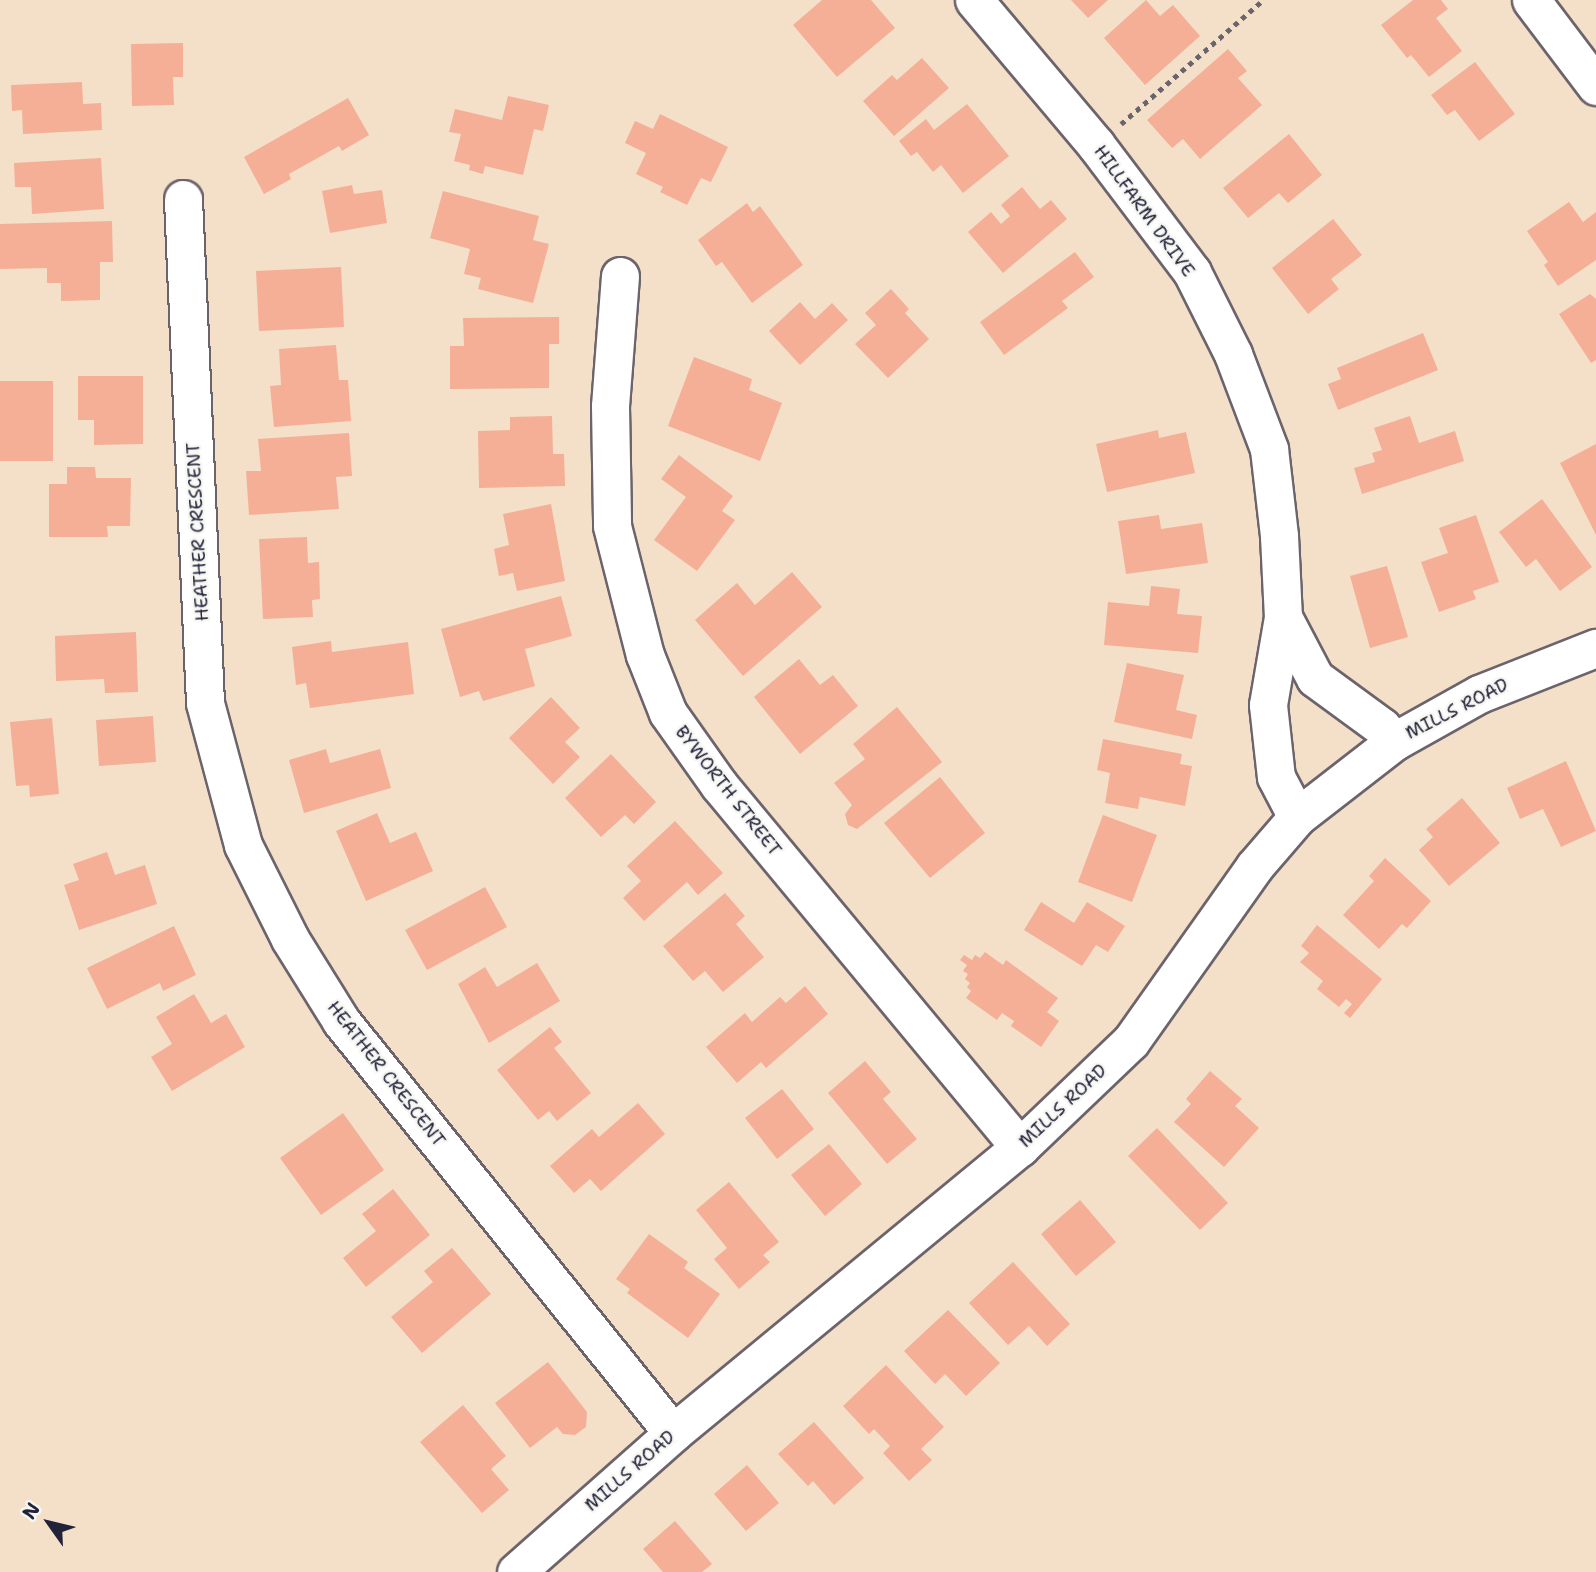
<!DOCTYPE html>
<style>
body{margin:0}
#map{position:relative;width:1596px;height:1572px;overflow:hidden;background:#f4e0c8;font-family:"Shantell Sans",sans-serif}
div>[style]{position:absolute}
.building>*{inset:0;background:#f4af96}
.path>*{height:4.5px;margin-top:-2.25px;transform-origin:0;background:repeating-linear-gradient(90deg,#6c646c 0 5px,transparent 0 10px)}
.roads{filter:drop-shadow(2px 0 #6c646c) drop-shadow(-2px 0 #6c646c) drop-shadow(0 2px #6c646c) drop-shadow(0 -2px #6c646c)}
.street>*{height:37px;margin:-18.5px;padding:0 18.5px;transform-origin:18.5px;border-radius:18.5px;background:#fff}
span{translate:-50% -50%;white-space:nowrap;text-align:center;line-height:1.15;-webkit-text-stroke:5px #f6f6f2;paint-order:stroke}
.street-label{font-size:18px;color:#22223b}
.north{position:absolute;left:14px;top:1488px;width:70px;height:70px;-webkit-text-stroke:5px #f6f6f2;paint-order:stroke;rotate:304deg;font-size:19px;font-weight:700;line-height:28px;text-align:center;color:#22223b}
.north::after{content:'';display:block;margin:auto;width:24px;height:32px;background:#22223b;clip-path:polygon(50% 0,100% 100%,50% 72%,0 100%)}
</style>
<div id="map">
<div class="building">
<i style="clip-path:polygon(822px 0,871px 0,895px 28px,837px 77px,793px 25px)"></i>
<i style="clip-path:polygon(1071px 0,1108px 0,1088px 18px)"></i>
<i style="clip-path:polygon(1146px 0,1160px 16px,1173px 5px,1200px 36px,1145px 85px,1104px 38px)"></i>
<i style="clip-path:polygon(1413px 0,1441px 0,1448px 9px,1436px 18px,1462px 51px,1429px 77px,1411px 55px,1407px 58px,1381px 25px)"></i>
<i style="clip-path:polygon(183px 43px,183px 77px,173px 77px,174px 105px,132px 106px,131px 44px)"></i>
<i style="clip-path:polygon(1228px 49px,1247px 71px,1238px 78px,1262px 105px,1200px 159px,1183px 139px,1172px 148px,1147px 120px)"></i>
<i style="clip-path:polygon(922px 58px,949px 88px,894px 136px,863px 101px,892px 75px,897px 80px)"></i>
<i style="clip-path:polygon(1475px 62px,1515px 114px,1479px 141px,1455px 110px,1447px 115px,1431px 95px)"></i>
<i style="clip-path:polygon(82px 82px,83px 104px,101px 103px,102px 130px,23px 134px,22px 110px,12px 111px,11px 85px)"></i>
<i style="clip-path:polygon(508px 96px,549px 105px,543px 131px,534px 129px,523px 175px,485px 166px,483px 174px,469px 170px,470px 165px,454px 161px,461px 134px,449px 132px,455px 109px,502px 120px)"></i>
<i style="clip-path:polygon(348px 98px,369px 135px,342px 151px,339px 146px,289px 174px,291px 179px,264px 194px,244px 157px)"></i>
<i style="clip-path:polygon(967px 104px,1009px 156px,963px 193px,941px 165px,933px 172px,917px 152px,911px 156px,899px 141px,926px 119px,934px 130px)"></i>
<i style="clip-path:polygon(660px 114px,728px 147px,711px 182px,701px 178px,687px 205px,660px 192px,663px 187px,636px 174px,646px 153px,625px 143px,635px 121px,653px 129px)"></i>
<i style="clip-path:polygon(1289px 134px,1322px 175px,1288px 203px,1279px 193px,1248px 218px,1223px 188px)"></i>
<i style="clip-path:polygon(101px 158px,104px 209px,32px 214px,31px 187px,15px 187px,14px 163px)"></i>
<i style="clip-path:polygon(352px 185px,354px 194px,382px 190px,387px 223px,330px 233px,322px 191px)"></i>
<i style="clip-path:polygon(1022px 187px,1040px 209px,1051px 200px,1067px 219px,1003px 273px,968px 232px,991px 212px,1001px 224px,1010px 216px,1001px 205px)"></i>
<i style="clip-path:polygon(443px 191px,539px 216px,533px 240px,549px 244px,533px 303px,478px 289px,481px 278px,464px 274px,470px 249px,430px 238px)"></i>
<i style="clip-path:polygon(1569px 202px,1583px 222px,1596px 212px,1596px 260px,1558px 286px,1544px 265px,1548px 262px,1527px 231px)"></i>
<i style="clip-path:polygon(747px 203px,753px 212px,760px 206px,803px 265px,752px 303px,722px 262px,716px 266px,698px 240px)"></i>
<i style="clip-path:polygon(1333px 219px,1362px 255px,1331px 279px,1339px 289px,1308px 314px,1272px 268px)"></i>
<i style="clip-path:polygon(112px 221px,113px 262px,100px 262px,100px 300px,61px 301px,61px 283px,47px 283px,47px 268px,0 269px,0 224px)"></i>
<i style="clip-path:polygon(1075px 252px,1094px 277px,1062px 301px,1068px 308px,1004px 355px,980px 322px)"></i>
<i style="clip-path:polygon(341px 267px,344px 327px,259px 331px,256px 271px)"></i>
<i style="clip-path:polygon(891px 289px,909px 309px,905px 313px,929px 339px,888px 378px,855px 344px,876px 325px,865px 313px)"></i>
<i style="clip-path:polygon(1590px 294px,1596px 299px,1596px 360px,1591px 363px,1559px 314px)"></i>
<i style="clip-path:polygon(800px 302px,815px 319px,832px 303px,848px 320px,800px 365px,769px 331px)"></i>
<i style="clip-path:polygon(559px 317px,559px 344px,549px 344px,549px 388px,450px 389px,450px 346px,464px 346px,463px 318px)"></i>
<i style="clip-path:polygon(1423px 333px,1438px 370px,1338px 410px,1328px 384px,1341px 379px,1337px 368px)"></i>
<i style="clip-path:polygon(336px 345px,339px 380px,348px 380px,351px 421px,274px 427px,270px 386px,281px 385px,279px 349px)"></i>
<i style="clip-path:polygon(694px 357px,752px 379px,749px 390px,782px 403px,760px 461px,668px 426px)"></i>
<i style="clip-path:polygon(78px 376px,143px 376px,143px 444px,94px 445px,94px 420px,78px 420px)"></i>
<i style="clip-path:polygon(0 381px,53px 381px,53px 461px,0 461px)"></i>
<i style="clip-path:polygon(552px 416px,553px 454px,564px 454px,565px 486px,479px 488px,478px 431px,510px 430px,510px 417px)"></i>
<i style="clip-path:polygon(1410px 416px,1419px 443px,1455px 431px,1464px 461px,1362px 494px,1354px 468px,1375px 462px,1372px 453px,1382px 450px,1374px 428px)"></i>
<i style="clip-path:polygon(1158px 430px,1159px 438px,1186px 432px,1195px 473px,1107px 492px,1096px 444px)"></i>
<i style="clip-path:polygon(349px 433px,352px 476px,336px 477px,339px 509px,249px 515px,246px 471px,261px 471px,258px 439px)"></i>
<i style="clip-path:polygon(1596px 444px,1596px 535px,1560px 463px)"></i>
<i style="clip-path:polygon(679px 455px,733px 496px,722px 511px,735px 520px,697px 571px,654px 540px,686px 497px,661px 479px)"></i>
<i style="clip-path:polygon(67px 467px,95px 467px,96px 478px,131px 478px,130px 526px,107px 526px,108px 537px,49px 537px,49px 484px,67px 484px)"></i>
<i style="clip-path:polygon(1542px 499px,1592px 567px,1560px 591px,1536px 559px,1526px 567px,1499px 532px)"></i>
<i style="clip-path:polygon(551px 504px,565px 581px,517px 591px,513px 573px,499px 576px,494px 549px,509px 545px,503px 514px)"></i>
<i style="clip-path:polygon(1159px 515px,1161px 529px,1202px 523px,1208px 563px,1126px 574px,1118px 521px)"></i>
<i style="clip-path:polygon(1476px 515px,1499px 582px,1473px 591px,1476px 599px,1439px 612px,1421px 562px,1448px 553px,1439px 528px)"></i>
<i style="clip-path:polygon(307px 537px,308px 563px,319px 562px,320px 599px,312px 600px,313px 617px,263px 619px,259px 539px)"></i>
<i style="clip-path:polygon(1387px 566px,1408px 637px,1370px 648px,1350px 576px)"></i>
<i style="clip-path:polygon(792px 572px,822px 607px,743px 676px,695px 620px,737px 583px,755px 605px)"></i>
<i style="clip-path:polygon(1151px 586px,1180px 589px,1177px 614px,1202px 616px,1198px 653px,1104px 645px,1108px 602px,1149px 606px)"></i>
<i style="clip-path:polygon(561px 596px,572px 636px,525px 649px,535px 686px,483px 701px,479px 691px,460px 697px,441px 629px)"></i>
<i style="clip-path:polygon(136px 632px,138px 692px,105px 693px,104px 679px,56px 681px,55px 636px)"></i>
<i style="clip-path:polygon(331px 641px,332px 652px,408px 642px,414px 694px,310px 708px,306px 683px,296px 685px,292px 647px)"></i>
<i style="clip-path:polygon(799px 659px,820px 685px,833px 675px,858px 706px,800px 754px,754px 697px)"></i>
<i style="clip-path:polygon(1127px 663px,1184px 675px,1176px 710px,1197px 715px,1192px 739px,1114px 722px)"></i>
<i style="clip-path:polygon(551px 697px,580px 728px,565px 742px,580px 757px,553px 784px,509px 738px)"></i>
<i style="clip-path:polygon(897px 707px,942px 762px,857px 829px,848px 825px,845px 814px,852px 805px,834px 783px,865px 759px,853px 744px)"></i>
<i style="clip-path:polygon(153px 716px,156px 762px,99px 766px,96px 720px)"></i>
<i style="clip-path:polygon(52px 718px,59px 794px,30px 797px,29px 785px,16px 786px,10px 722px)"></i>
<i style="clip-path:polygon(1103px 739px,1182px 754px,1180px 764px,1192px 766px,1185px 806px,1140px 797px,1138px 809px,1105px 803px,1110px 773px,1097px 770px)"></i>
<i style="clip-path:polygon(326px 749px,330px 763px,380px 749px,391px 788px,304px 813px,289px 760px)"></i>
<i style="clip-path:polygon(611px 754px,656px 802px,634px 824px,625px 815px,601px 837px,565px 798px)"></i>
<i style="clip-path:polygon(1566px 761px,1596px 831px,1561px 847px,1543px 809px,1520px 819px,1507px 788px)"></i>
<i style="clip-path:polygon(940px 777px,985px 833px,930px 878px,884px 823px)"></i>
<i style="clip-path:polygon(1462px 798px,1500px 843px,1449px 886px,1419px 850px,1433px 837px,1426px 829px)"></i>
<i style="clip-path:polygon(377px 813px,390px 843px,416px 832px,433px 871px,366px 901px,336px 831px)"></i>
<i style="clip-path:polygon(1103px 815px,1157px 835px,1132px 902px,1078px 882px)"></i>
<i style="clip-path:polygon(675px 821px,723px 873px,698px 895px,687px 882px,644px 921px,623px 898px,641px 881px,627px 866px)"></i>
<i style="clip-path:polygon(107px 852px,115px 875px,145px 865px,157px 904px,79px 930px,64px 885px,79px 880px,73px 864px)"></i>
<i style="clip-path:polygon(1385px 858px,1431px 901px,1407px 928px,1402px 924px,1379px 949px,1343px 915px,1374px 881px,1369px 876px)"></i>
<i style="clip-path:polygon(485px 887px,507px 927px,427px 970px,405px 930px)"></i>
<i style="clip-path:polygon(725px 893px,745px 916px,736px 924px,764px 957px,723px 992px,705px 971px,693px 981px,663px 946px)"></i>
<i style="clip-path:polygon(1041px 902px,1074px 923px,1087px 902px,1125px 926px,1108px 952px,1096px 945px,1082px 966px,1024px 930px)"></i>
<i style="clip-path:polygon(1317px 925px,1382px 979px,1350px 1018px,1344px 1013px,1352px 1004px,1346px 999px,1339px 1007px,1317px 989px,1323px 981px,1300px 962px,1309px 953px,1301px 946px)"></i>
<i style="clip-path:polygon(174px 926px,196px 975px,163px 991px,160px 983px,107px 1009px,87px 968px)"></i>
<i style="clip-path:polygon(985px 952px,1003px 965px,1006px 960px,1058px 998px,1047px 1012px,1059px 1021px,1041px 1047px,1011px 1026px,1014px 1021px,1002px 1013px,997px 1020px,966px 998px,971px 991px,967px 987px,970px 983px,965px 979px,968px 974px,963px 971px,967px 965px,960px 960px,964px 955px,972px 960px,975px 955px,980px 958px)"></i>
<i style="clip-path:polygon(537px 963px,560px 1001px,489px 1043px,458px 984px,485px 967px,497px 987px)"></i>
<i style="clip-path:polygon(805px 986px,828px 1014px,766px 1068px,761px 1062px,737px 1083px,706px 1047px,745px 1013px,752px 1022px,780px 997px,786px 1003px)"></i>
<i style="clip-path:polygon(194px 994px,211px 1023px,226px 1014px,245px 1047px,172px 1091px,151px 1057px,172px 1044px,156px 1017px)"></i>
<i style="clip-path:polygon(550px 1027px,562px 1042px,554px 1048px,591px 1093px,557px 1121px,549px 1111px,538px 1120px,497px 1070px)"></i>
<i style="clip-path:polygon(865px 1061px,891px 1092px,883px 1099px,917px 1139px,887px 1164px,828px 1093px)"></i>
<i style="clip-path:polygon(1210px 1071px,1242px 1099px,1235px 1106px,1259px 1128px,1224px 1167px,1174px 1122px,1191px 1104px,1186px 1099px)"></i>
<i style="clip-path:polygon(782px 1089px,814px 1129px,777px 1159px,745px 1118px)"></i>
<i style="clip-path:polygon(638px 1103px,665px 1134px,601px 1191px,590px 1179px,574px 1193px,550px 1166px,592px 1129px,599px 1137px)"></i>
<i style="clip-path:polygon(343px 1113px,384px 1170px,321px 1215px,280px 1158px)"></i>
<i style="clip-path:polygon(1157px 1128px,1228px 1203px,1200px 1230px,1128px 1156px)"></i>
<i style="clip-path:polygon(829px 1144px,862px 1184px,825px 1216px,791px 1175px)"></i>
<i style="clip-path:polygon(729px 1182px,779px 1242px,763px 1255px,770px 1262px,739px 1289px,714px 1259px,727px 1248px,696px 1210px)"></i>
<i style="clip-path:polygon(393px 1189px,430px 1235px,366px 1287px,343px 1258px,376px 1231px,362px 1214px)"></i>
<i style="clip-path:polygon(1080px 1200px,1116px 1242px,1076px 1276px,1041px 1234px)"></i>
<i style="clip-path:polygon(649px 1234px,688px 1262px,684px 1268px,720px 1294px,688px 1338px,627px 1293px,630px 1289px,616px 1279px)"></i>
<i style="clip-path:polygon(452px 1248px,491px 1294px,422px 1353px,391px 1317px,433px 1282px,424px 1271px)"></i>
<i style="clip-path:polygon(1013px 1262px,1070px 1324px,1047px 1346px,1029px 1326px,1008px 1345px,969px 1303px)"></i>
<i style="clip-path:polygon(948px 1310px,1000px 1363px,966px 1396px,945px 1374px,935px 1384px,904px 1351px)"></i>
<i style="clip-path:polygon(548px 1362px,587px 1412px,586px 1427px,575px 1435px,563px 1434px,557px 1427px,530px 1448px,495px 1403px)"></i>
<i style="clip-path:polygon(886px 1365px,944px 1427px,921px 1449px,932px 1460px,909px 1481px,883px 1453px,890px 1446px,874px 1429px,869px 1434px,843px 1406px)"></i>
<i style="clip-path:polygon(463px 1405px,506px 1456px,491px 1469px,509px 1490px,482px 1513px,420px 1442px)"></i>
<i style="clip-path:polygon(814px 1422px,864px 1478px,834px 1505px,813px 1481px,808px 1486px,778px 1454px)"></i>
<i style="clip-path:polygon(747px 1465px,779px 1503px,746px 1531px,714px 1494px)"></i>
<i style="clip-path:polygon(675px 1521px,712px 1564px,702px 1572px,663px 1572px,643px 1549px)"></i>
</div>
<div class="path">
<i style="left:1121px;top:124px;width:189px;rotate:-41.1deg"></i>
</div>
<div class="roads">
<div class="street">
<i style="left:974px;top:0;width:189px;rotate:49.9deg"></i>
<i style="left:1096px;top:145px;width:159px;rotate:52.9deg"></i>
<i style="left:1192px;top:272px;width:92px;rotate:63.4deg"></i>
<i style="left:1233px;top:354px;width:102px;rotate:69.2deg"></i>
<i style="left:1269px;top:449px;width:88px;rotate:83.4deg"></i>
<i style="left:1279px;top:536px;width:81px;rotate:87.2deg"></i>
<i style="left:1283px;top:617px;width:89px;rotate:99.7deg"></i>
<i style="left:1268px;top:705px;width:72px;rotate:83.7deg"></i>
<i style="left:1276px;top:777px;width:45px;rotate:62.3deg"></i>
<i style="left:1531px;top:0;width:108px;rotate:52.9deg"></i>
<i style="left:183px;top:199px;width:504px;rotate:87.5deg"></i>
<i style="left:205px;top:703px;width:147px;rotate:75deg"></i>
<i style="left:243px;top:845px;width:105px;rotate:63.4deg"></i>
<i style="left:290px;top:939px;width:97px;rotate:58.1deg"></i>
<i style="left:341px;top:1021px;width:529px;rotate:51.14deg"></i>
<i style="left:620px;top:276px;width:130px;rotate:94.4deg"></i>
<i style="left:610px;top:406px;width:120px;rotate:89deg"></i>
<i style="left:612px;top:526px;width:133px;rotate:75.7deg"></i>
<i style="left:645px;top:655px;width:62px;rotate:68.4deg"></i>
<i style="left:668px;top:713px;width:88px;rotate:54.7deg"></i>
<i style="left:719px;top:785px;width:471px;rotate:50.3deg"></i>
<i style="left:1283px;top:617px;width:69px;rotate:62.3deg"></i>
<i style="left:1315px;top:678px;width:83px;rotate:36.2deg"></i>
<i style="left:1382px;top:727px;width:19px;rotate:47deg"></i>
<i style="left:516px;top:1572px;width:210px;rotate:-41.5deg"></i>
<i style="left:673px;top:1433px;width:450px;rotate:-39.5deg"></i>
<i style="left:1020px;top:1147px;width:153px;rotate:-43.7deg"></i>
<i style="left:1131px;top:1041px;width:213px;rotate:-54.7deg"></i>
<i style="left:1254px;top:867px;width:66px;rotate:-49.3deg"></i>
<i style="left:1297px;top:817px;width:124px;rotate:-37.8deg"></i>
<i style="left:1395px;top:741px;width:96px;rotate:-29.2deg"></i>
<i style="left:1479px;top:694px;width:126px;rotate:-21.5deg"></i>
</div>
</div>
<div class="street-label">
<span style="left:1144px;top:211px;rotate:54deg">HILLFARM DRIVE</span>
<span style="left:198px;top:532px;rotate:-93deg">HEATHER CRESCENT</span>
<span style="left:1457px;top:709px;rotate:-27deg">MILLS ROAD</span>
<span style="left:728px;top:791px;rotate:52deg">BYWORTH STREET</span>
<span style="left:386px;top:1074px;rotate:52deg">HEATHER CRESCENT</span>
<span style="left:1063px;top:1106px;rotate:-43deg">MILLS ROAD</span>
<span style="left:630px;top:1471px;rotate:-41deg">MILLS ROAD</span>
</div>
<div class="north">N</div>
</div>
